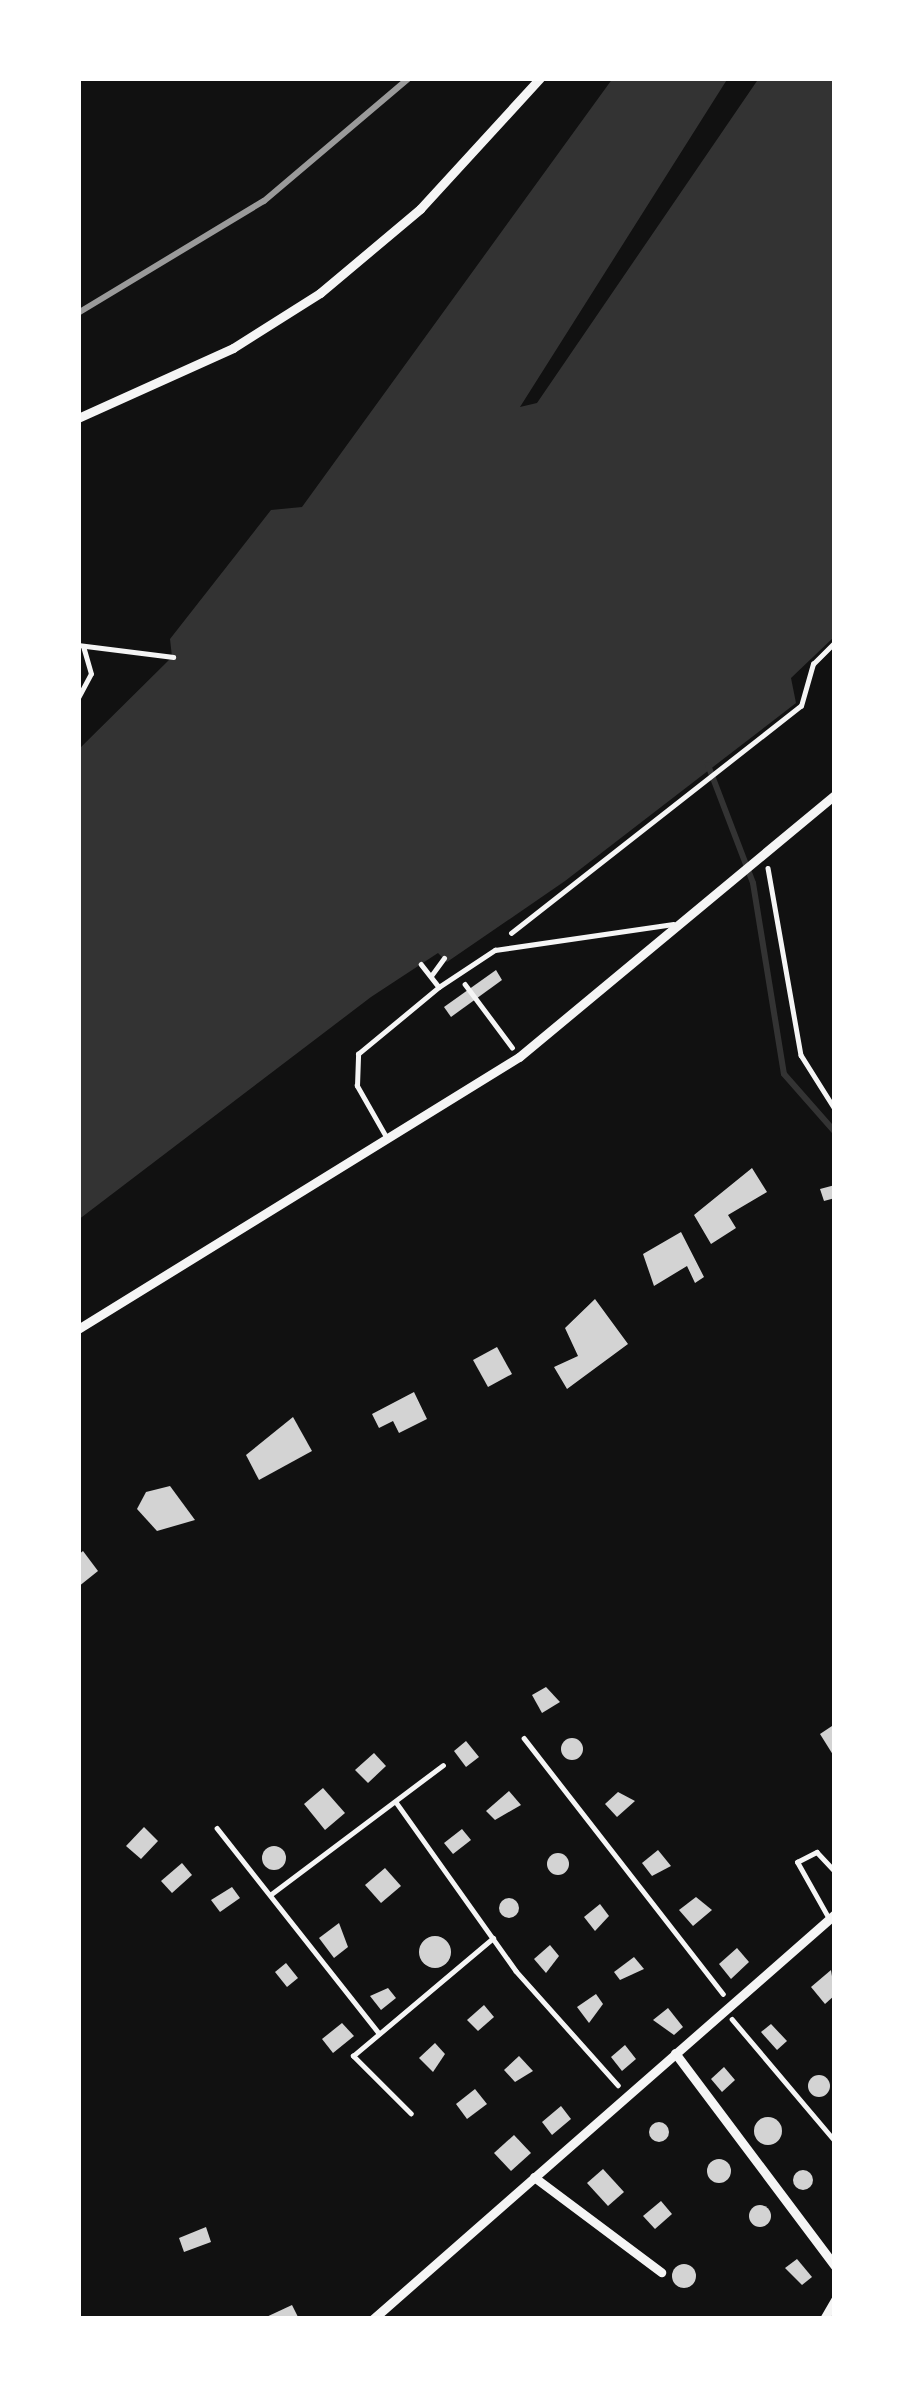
<!DOCTYPE html>
<style>
body{margin:0}
#map{position:relative;width:913px;height:2397px;overflow:hidden;background:#111;font-family:Literata,serif}
div>[style]{position:absolute}
.water>*{inset:0;background:#333}
.stream>*{height:6px;margin:-3px;padding:0 3px;transform-origin:3px;border-radius:3px;background:#333}
.building>*{inset:0;background:#d3d3d3}
.round{border-radius:50%}
.path>*{height:4.5px;margin:-2.25px;padding:0 2.25px;transform-origin:2.25px;border-radius:2.25px;background:#f5f5f5}
.service>*{height:4.5px;margin:-2.25px;padding:0 2.25px;transform-origin:2.25px;border-radius:2.25px;background:#f5f5f5}
.minor>*{height:9px;margin:-4.5px;padding:0 4.5px;transform-origin:4.5px;border-radius:4.5px;background:#f5f5f5}
.rail>*{height:6px;margin:-3px;padding:0 3px;transform-origin:3px;border-radius:3px;background:#9a9a9a}
span{translate:-50% -50%;white-space:nowrap;text-align:center;line-height:1.15;-webkit-text-stroke:12px #fff;paint-order:stroke}
.frame{position:absolute;inset:0;border:81px solid #fff;pointer-events:none}
</style>
<div id="map">
<div class="water">
<i style="clip-path:polygon(613px 78px,728px 78px,520px 407px,537px 403px,759px 78px,835px 78px,835px 636px,791px 678px,796px 703px,565px 881px,447px 962px,438px 953px,371px 997px,78px 1220px,78px 750px,172px 657px,170px 639px,271px 510px,302px 507px)"></i>
</div>
<div class="stream">
<i style="left:708px;top:765px;width:126px;rotate:69.1deg"></i>
<i style="left:753px;top:883px;width:193px;rotate:80.8deg"></i>
<i style="left:784px;top:1074px;width:77px;rotate:48.7deg"></i>
</div>
<div class="building">
<i style="clip-path:polygon(496px 970px,502px 980px,451px 1017px,444px 1007px)"></i>
<i style="clip-path:polygon(752px 1168px,767px 1192px,728px 1215px,736px 1228px,711px 1244px,694px 1215px)"></i>
<i style="clip-path:polygon(835px 1185px,835px 1198px,824px 1201px,820px 1189px)"></i>
<i style="clip-path:polygon(681px 1232px,704px 1277px,695px 1283px,687px 1266px,654px 1286px,643px 1254px)"></i>
<i style="clip-path:polygon(595px 1299px,628px 1344px,567px 1389px,554px 1367px,578px 1356px,565px 1328px)"></i>
<i style="clip-path:polygon(497px 1347px,512px 1374px,488px 1387px,473px 1360px)"></i>
<i style="clip-path:polygon(414px 1392px,427px 1419px,399px 1433px,393px 1421px,379px 1428px,372px 1414px)"></i>
<i style="clip-path:polygon(293px 1417px,312px 1451px,259px 1480px,246px 1455px)"></i>
<i style="clip-path:polygon(170px 1486px,195px 1520px,157px 1531px,137px 1509px,146px 1492px)"></i>
<i style="clip-path:polygon(83px 1551px,98px 1571px,78px 1587px,78px 1555px)"></i>
<i style="clip-path:polygon(546px 1687px,560px 1702px,542px 1713px,532px 1695px)"></i>
<i style="clip-path:polygon(835px 1724px,835px 1758px,820px 1734px)"></i>
<i class="round" style="left:561px;top:1738px;width:22px;height:22px"></i>
<i style="clip-path:polygon(466px 1741px,479px 1757px,466px 1767px,454px 1751px)"></i>
<i style="clip-path:polygon(374px 1753px,386px 1766px,368px 1783px,355px 1770px)"></i>
<i style="clip-path:polygon(323px 1788px,345px 1813px,325px 1830px,304px 1804px)"></i>
<i style="clip-path:polygon(509px 1791px,521px 1805px,495px 1820px,486px 1811px)"></i>
<i style="clip-path:polygon(618px 1792px,635px 1801px,617px 1817px,605px 1804px)"></i>
<i style="clip-path:polygon(144px 1827px,158px 1841px,141px 1859px,126px 1846px)"></i>
<i style="clip-path:polygon(462px 1829px,471px 1840px,453px 1854px,444px 1843px)"></i>
<i class="round" style="left:262px;top:1846px;width:24px;height:24px"></i>
<i style="clip-path:polygon(658px 1850px,671px 1866px,652px 1876px,642px 1863px)"></i>
<i class="round" style="left:547px;top:1853px;width:22px;height:22px"></i>
<i style="clip-path:polygon(182px 1863px,192px 1875px,172px 1893px,161px 1881px)"></i>
<i style="clip-path:polygon(385px 1868px,401px 1886px,381px 1903px,365px 1885px)"></i>
<i style="clip-path:polygon(232px 1887px,240px 1898px,220px 1912px,211px 1900px)"></i>
<i style="clip-path:polygon(696px 1897px,712px 1910px,693px 1926px,679px 1910px)"></i>
<i class="round" style="left:499px;top:1898px;width:20px;height:20px"></i>
<i style="clip-path:polygon(600px 1904px,609px 1916px,595px 1931px,584px 1917px)"></i>
<i style="clip-path:polygon(339px 1923px,348px 1947px,334px 1958px,319px 1938px)"></i>
<i class="round" style="left:419px;top:1936px;width:32px;height:32px"></i>
<i style="clip-path:polygon(550px 1945px,559px 1956px,546px 1973px,534px 1959px)"></i>
<i style="clip-path:polygon(737px 1948px,749px 1962px,731px 1979px,719px 1964px)"></i>
<i style="clip-path:polygon(634px 1957px,644px 1969px,620px 1980px,614px 1972px)"></i>
<i style="clip-path:polygon(286px 1963px,298px 1978px,287px 1987px,275px 1972px)"></i>
<i style="clip-path:polygon(831px 1970px,835px 1995px,825px 2004px,811px 1987px)"></i>
<i style="clip-path:polygon(388px 1988px,396px 1998px,381px 2010px,370px 1996px)"></i>
<i style="clip-path:polygon(596px 1994px,603px 2004px,589px 2023px,577px 2007px)"></i>
<i style="clip-path:polygon(484px 2005px,494px 2017px,478px 2031px,467px 2020px)"></i>
<i style="clip-path:polygon(668px 2008px,683px 2027px,674px 2035px,653px 2020px)"></i>
<i style="clip-path:polygon(342px 2023px,354px 2036px,333px 2053px,322px 2039px)"></i>
<i style="clip-path:polygon(771px 2024px,787px 2041px,777px 2050px,761px 2032px)"></i>
<i style="clip-path:polygon(435px 2043px,445px 2054px,433px 2072px,419px 2058px)"></i>
<i style="clip-path:polygon(625px 2045px,636px 2059px,622px 2071px,611px 2057px)"></i>
<i style="clip-path:polygon(519px 2056px,533px 2071px,515px 2082px,504px 2070px)"></i>
<i style="clip-path:polygon(724px 2067px,735px 2080px,722px 2092px,711px 2079px)"></i>
<i class="round" style="left:808px;top:2075px;width:22px;height:22px"></i>
<i style="clip-path:polygon(475px 2089px,487px 2104px,467px 2119px,456px 2104px)"></i>
<i style="clip-path:polygon(561px 2106px,571px 2119px,552px 2135px,542px 2122px)"></i>
<i class="round" style="left:754px;top:2117px;width:28px;height:28px"></i>
<i class="round" style="left:649px;top:2122px;width:20px;height:20px"></i>
<i style="clip-path:polygon(514px 2135px,531px 2153px,511px 2171px,494px 2153px)"></i>
<i class="round" style="left:707px;top:2159px;width:24px;height:24px"></i>
<i style="clip-path:polygon(603px 2169px,624px 2192px,608px 2206px,587px 2183px)"></i>
<i class="round" style="left:793px;top:2170px;width:20px;height:20px"></i>
<i style="clip-path:polygon(661px 2201px,672px 2214px,655px 2229px,643px 2216px)"></i>
<i class="round" style="left:749px;top:2205px;width:22px;height:22px"></i>
<i style="clip-path:polygon(206px 2227px,211px 2242px,184px 2252px,179px 2238px)"></i>
<i style="clip-path:polygon(797px 2259px,812px 2277px,802px 2285px,785px 2268px)"></i>
<i class="round" style="left:672px;top:2264px;width:24px;height:24px"></i>
<i style="clip-path:polygon(292px 2305px,299px 2319px,262px 2319px)"></i>
</div>
<div class="path">
<i style="left:78px;top:645px;width:96px;rotate:7.2deg"></i>
<i style="left:78px;top:698px;width:27px;rotate:-62deg"></i>
<i style="left:91px;top:674px;width:26px;rotate:-106deg"></i>
<i style="left:768px;top:868px;width:190px;rotate:80deg"></i>
<i style="left:801px;top:1055px;width:64px;rotate:57.8deg"></i>
<i style="left:511px;top:933px;width:368px;rotate:-38.1deg"></i>
<i style="left:801px;top:706px;width:44px;rotate:-74.1deg"></i>
<i style="left:813px;top:664px;width:31px;rotate:-45deg"></i>
<i style="left:465px;top:984px;width:79px;rotate:53.3deg"></i>
<i style="left:524px;top:1738px;width:324px;rotate:52.1deg"></i>
<i style="left:396px;top:1802px;width:207px;rotate:54.6deg"></i>
<i style="left:516px;top:1971px;width:153px;rotate:48.2deg"></i>
<i style="left:217px;top:1828px;width:261px;rotate:51.7deg"></i>
<i style="left:270px;top:1895px;width:216px;rotate:-36.9deg"></i>
<i style="left:732px;top:2019px;width:160px;rotate:49.8deg"></i>
<i style="left:411px;top:2114px;width:82px;rotate:-135deg"></i>
<i style="left:353px;top:2056px;width:183px;rotate:-40.1deg"></i>
</div>
<div class="service">
<i style="left:421px;top:964px;width:29px;rotate:52deg"></i>
<i style="left:431px;top:976px;width:22px;rotate:-54deg"></i>
<i style="left:386px;top:1137px;width:59px;rotate:-119.6deg"></i>
<i style="left:357px;top:1086px;width:32px;rotate:-88deg"></i>
<i style="left:358px;top:1054px;width:105px;rotate:-39.6deg"></i>
<i style="left:439px;top:987px;width:67px;rotate:-33.5deg"></i>
<i style="left:495px;top:950px;width:180px;rotate:-8.3deg"></i>
<i style="left:829px;top:1919px;width:65px;rotate:-119.3deg"></i>
<i style="left:797px;top:1862px;width:22px;rotate:-27deg"></i>
<i style="left:817px;top:1852px;width:26px;rotate:47deg"></i>
</div>
<div class="minor">
<i style="left:78px;top:418px;width:170px;rotate:-24.3deg"></i>
<i style="left:233px;top:348px;width:103px;rotate:-32.3deg"></i>
<i style="left:320px;top:293px;width:131px;rotate:-40deg"></i>
<i style="left:420px;top:209px;width:178px;rotate:-47.5deg"></i>
<i style="left:78px;top:1329px;width:518px;rotate:-31.67deg"></i>
<i style="left:519px;top:1057px;width:410px;rotate:-39.7deg"></i>
<i style="left:675px;top:2053px;width:266px;rotate:53.1deg"></i>
<i style="left:534px;top:2177px;width:159px;rotate:36.8deg"></i>
<i style="left:373px;top:2319px;width:614px;rotate:-41.24deg"></i>
<i style="left:824px;top:2319px;width:22px;rotate:-60deg"></i>
</div>
<div class="rail">
<i style="left:78px;top:313px;width:217px;rotate:-31.1deg"></i>
<i style="left:264px;top:201px;width:190px;rotate:-40.3deg"></i>
</div>
<div class="frame"></div>
</div>
